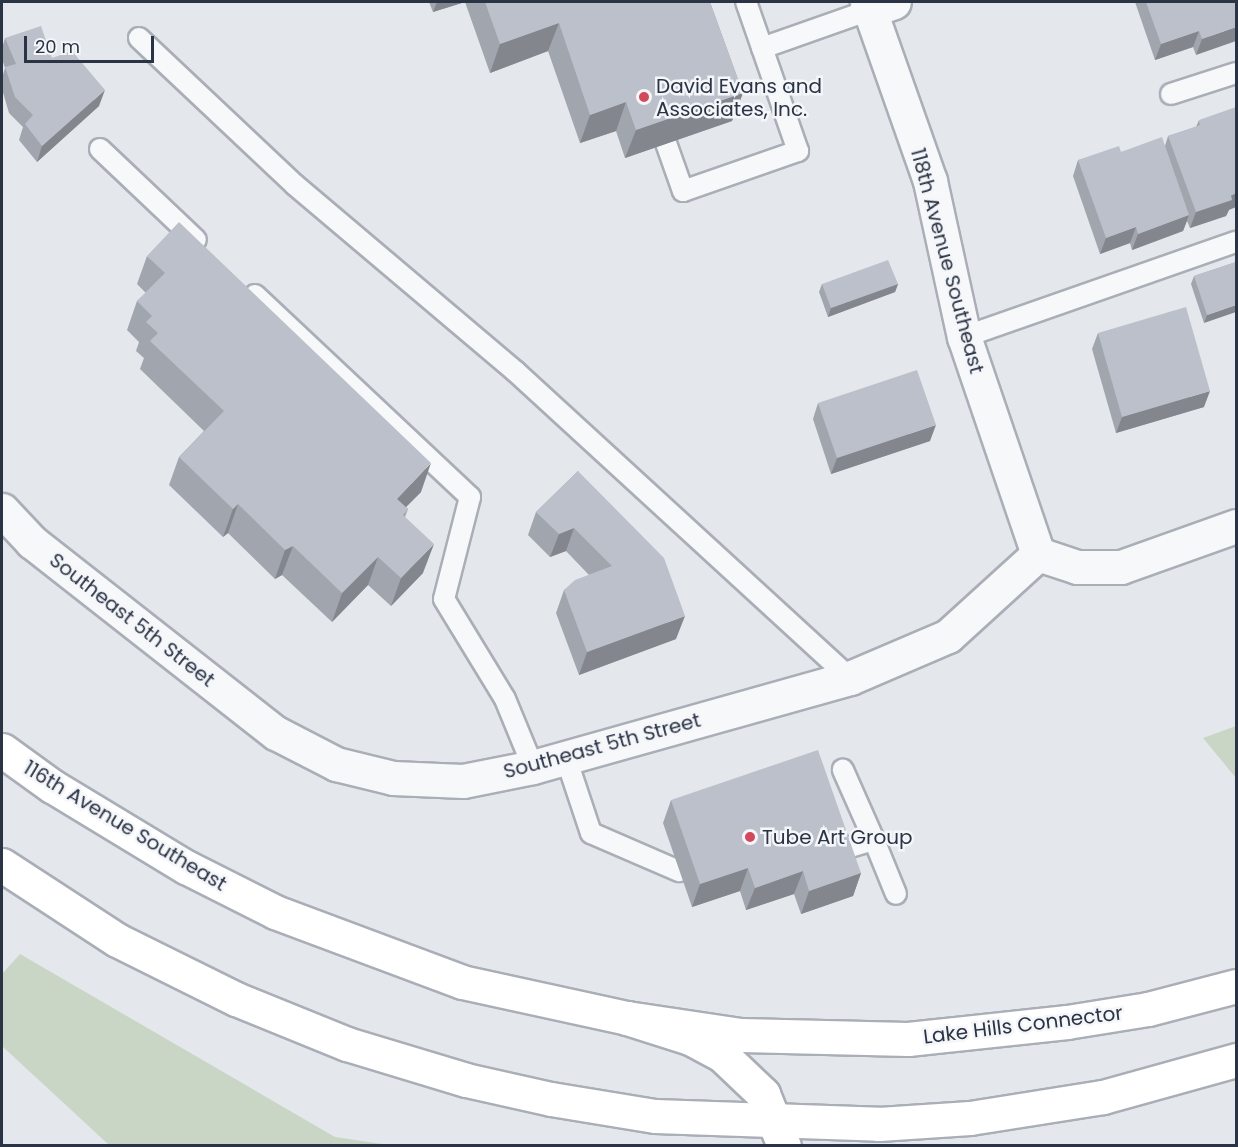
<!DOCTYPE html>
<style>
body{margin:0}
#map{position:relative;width:1238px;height:1147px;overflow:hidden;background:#e4e7ec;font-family:Poppins,sans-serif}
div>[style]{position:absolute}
.green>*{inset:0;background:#c9d6c5}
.roads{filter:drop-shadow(2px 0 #a9aeb7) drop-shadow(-2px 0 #a9aeb7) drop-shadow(0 2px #a9aeb7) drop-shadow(0 -2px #a9aeb7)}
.service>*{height:20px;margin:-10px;padding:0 10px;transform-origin:10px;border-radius:10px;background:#f7f8fa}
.minor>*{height:33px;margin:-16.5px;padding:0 16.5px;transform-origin:16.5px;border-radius:16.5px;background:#f7f8fa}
.tertiary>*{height:33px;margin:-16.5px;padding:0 16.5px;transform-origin:16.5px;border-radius:16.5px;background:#f7f8fa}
.secondary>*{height:33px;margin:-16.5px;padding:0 16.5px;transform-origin:16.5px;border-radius:16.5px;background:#fff}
.motorway>*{height:33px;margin:-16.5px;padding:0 16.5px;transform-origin:16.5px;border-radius:16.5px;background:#fff}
.wall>*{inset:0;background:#a1a5ae}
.shaded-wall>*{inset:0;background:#83868d}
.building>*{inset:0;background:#bbc0ca}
.dots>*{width:16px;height:16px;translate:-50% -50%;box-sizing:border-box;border:3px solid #f4f6f9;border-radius:50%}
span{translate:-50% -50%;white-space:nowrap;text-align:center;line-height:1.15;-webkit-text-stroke:5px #f4f6f9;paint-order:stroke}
.poi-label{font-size:20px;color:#2b3445}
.left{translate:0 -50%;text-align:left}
.street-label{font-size:20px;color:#2b3445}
.frame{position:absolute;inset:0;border:3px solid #2b3445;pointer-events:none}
.scale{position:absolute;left:24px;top:36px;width:130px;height:27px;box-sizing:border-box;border:3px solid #2b3445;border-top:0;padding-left:8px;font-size:18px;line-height:21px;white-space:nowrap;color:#2b3445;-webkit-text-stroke:4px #f4f6f9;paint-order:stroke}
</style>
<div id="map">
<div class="green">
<i style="clip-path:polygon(1236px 726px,1236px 778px,1203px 738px)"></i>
<i style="clip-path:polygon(20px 954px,335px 1137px,389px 1145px,109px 1145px,2px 1046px,2px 974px)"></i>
</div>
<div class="roads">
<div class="service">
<i style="left:139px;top:38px;width:214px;rotate:43.3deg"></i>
<i style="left:295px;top:185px;width:289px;rotate:40.2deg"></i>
<i style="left:516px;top:372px;width:453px;rotate:42.5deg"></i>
<i style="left:762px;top:48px;width:114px;rotate:-19.4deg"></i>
<i style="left:1171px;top:94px;width:68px;rotate:-17.9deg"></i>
<i style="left:666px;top:143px;width:51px;rotate:70.5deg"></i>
<i style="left:683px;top:191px;width:122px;rotate:-19.2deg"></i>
<i style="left:798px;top:151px;width:158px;rotate:-109.2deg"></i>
<i style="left:100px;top:149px;width:132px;rotate:43.5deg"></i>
<i style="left:255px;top:295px;width:295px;rotate:43.2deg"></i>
<i style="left:470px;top:497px;width:105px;rotate:104.3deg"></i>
<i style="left:444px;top:599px;width:117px;rotate:58.6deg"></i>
<i style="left:505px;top:699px;width:74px;rotate:67.6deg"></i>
<i style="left:964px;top:337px;width:288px;rotate:-19.3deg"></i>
<i style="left:566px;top:758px;width:79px;rotate:71.6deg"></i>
<i style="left:591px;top:833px;width:96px;rotate:23.4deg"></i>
<i style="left:874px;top:840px;width:58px;rotate:67.8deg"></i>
<i style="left:837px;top:851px;width:39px;rotate:-17deg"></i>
<i style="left:874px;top:840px;width:77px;rotate:-113.9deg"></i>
</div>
<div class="minor">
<i style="left:870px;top:10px;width:25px;rotate:-18deg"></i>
<i style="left:1038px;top:554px;width:41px;rotate:18.4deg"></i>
<i style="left:1077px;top:567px;width:44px"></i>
<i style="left:1121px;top:567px;width:122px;rotate:-19.6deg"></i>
</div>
<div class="tertiary">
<i style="left:2px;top:510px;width:44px;rotate:46.8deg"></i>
<i style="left:32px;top:542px;width:310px;rotate:38.1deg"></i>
<i style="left:276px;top:733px;width:68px;rotate:27.3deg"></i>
<i style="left:336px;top:764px;width:59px;rotate:13.8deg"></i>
<i style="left:393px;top:778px;width:70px;rotate:2.5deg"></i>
<i style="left:463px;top:781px;width:71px;rotate:-11.3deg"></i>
<i style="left:533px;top:767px;width:329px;rotate:-15.7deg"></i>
<i style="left:850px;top:678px;width:107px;rotate:-23.2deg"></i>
<i style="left:948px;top:636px;width:122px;rotate:-42.3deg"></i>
<i style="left:1038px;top:554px;width:229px;rotate:-108.8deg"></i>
<i style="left:964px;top:337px;width:160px;rotate:-102.3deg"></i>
<i style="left:930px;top:181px;width:190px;rotate:-109.4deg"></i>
</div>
<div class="secondary">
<i style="left:2px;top:750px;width:62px;rotate:35.8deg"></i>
<i style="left:52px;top:786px;width:157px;rotate:31.2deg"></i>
<i style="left:186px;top:867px;width:100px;rotate:26.8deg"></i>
<i style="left:275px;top:912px;width:200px;rotate:20.5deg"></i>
<i style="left:462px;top:982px;width:169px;rotate:12.3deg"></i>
<i style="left:627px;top:1018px;width:115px;rotate:8.5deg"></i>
<i style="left:741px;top:1035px;width:167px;rotate:1.4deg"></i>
<i style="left:908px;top:1039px;width:160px;rotate:-6.1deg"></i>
<i style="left:1067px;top:1022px;width:82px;rotate:-9.1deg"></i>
<i style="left:1148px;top:1009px;width:91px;rotate:-14.6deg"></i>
<i style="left:2px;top:865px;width:137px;rotate:33.1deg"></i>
<i style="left:117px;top:940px;width:133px;rotate:26.4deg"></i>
<i style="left:236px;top:999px;width:120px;rotate:22.1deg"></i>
<i style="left:347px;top:1044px;width:124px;rotate:16.8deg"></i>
<i style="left:466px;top:1080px;width:87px;rotate:12.6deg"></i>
<i style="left:551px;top:1099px;width:105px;rotate:9.3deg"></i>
<i style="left:655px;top:1116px;width:224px;rotate:2deg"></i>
<i style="left:879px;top:1124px;width:91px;rotate:-3.8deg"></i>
<i style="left:970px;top:1118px;width:135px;rotate:-9deg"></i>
<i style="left:1103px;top:1097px;width:138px;rotate:-15.5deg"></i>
</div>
<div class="motorway">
<i style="left:627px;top:1018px;width:66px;rotate:17.6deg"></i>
<i style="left:690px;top:1038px;width:36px;rotate:28deg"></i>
<i style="left:722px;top:1055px;width:57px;rotate:43.6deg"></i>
<i style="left:763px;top:1094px;width:56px;rotate:68deg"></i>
</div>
</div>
<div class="wall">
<i style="clip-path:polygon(429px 2px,465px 2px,433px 12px)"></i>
<i style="clip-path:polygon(465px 2px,710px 2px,743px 93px,732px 121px,625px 158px,616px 131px,580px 143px,548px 51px,490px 73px)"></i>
<i style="clip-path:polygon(1135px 2px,1236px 2px,1196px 55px,1193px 47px,1155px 60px)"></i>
<i style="clip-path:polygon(5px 38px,52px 58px,99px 106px,37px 162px,19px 140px,23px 127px,9px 113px,2px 89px,2px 78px,5px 68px,2px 59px,2px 48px)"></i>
<i style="clip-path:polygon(1199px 120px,1229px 210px,1226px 216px,1190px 228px,1187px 221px,1183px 231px,1132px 250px,1130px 243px,1100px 254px,1073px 176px,1078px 160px,1121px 152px,1165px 146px,1168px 136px,1196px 127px)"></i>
<i style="clip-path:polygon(147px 256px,421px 492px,406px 507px,408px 509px,405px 517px,423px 573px,391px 606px,368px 585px,332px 622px,282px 575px,275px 579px,228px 533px,223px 537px,169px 485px,179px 457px,204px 431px,140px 369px,144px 358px,136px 351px,139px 342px,127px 330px,137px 301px,146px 293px,137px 284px)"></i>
<i style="clip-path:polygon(1236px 262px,1204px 323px,1191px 284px,1194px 276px)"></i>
<i style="clip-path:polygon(822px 284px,898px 284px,895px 292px,828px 317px,819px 292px)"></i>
<i style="clip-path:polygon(1098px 333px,1204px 407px,1116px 433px,1092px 349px)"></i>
<i style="clip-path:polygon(818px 403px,930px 441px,831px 474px,813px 419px)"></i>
<i style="clip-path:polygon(578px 471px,676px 639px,579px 675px,556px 613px,564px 590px,589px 575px,566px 551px,550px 557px,528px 535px,536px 512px)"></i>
<i style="clip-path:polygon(671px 800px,861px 873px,853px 896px,801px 914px,794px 894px,746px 910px,740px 891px,692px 907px,663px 823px)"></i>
</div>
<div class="shaded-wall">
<i style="clip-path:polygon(437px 2px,465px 2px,433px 12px)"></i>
<i style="clip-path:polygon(559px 23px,548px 51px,490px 73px,500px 44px)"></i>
<i style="clip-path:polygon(1236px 27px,1236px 41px,1196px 55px,1202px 39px)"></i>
<i style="clip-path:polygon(1199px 31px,1193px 47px,1155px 60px,1161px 44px)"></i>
<i style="clip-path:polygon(105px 90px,99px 106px,37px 162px,42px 146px)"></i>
<i style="clip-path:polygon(743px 93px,732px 121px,625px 158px,636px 130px)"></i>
<i style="clip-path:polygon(626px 102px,616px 131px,580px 143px,590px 115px)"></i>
<i style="clip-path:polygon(1236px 193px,1236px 207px,1229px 210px,1226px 216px,1190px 228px,1196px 212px)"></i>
<i style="clip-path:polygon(1189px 215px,1183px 231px,1132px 250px,1138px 234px)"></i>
<i style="clip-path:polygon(1136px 227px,1130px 243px,1100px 254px,1106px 238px)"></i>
<i style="clip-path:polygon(898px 284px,895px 292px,828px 317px,831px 308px)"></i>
<i style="clip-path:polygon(1236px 305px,1236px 312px,1204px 323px,1207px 315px)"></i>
<i style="clip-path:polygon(1210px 391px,1204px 407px,1116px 433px,1122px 417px)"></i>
<i style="clip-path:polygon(936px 425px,930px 441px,831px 474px,837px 458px)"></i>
<i style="clip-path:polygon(431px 463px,421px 492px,386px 527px,397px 499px)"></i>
<i style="clip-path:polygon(238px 504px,228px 533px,223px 537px,233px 509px)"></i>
<i style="clip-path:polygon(574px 528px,566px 551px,550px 557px,559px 534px)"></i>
<i style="clip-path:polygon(434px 544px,423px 573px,391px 606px,401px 578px)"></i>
<i style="clip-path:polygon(293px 546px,282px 575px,275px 579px,285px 550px)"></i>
<i style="clip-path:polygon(378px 557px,368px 585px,332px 622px,342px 593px)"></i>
<i style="clip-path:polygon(685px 616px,676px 639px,579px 675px,587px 652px)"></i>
<i style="clip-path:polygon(748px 868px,740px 891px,692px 907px,700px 884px)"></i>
<i style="clip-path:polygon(803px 871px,794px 894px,746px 910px,755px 888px)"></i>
<i style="clip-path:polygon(861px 873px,853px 896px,801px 914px,809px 891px)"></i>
</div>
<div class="building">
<i style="clip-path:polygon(485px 2px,710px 2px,743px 93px,636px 130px,626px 102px,590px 115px,559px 23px,500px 44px)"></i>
<i style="clip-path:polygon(1146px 2px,1236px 2px,1236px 27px,1202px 39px,1199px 31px,1161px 44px)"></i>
<i style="clip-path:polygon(41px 26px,52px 58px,72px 51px,105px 90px,42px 146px,25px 124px,33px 115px,15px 97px,5px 67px,16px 64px,5px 38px)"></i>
<i style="clip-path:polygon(1236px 107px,1236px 193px,1231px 195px,1232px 200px,1196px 212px,1168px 136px,1200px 125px,1199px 120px)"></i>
<i style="clip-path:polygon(1162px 137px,1189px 215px,1138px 234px,1136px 227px,1106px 238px,1078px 160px,1119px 146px,1121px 152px)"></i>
<i style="clip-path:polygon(179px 222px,431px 463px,397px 499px,408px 509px,403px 515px,434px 544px,401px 578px,378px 557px,342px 593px,293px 546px,285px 550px,238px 504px,233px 509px,179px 457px,224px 411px,150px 341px,158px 333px,146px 322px,152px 316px,137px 301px,165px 273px,147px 256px)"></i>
<i style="clip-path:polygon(888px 260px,898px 284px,831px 308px,822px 284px)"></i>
<i style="clip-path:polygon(1236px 262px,1236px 305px,1207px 315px,1194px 276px)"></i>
<i style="clip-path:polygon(1186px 307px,1210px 391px,1122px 417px,1098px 333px)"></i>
<i style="clip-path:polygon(917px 370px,936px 425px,837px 458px,818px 403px)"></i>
<i style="clip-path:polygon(578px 471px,664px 558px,685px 616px,587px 652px,564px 590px,575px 580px,612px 566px,574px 528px,559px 534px,536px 512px)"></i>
<i style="clip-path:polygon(818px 750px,861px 873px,809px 891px,803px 871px,755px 888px,748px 868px,700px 884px,671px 800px)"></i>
</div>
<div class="dots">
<i style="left:644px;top:97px;background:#d1495b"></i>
<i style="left:750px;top:837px;background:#d1495b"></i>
</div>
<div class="poi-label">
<span class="left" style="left:656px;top:98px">David Evans and<br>Associates, Inc.</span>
<span class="left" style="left:762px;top:837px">Tube Art Group</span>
</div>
<div class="street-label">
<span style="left:947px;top:261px;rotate:75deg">118th Avenue Southeast</span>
<span style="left:132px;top:620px;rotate:38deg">Southeast 5th Street</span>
<span style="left:602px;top:746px;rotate:-15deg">Southeast 5th Street</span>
<span style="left:125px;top:826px;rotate:31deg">116th Avenue Southeast</span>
<span style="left:1023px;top:1025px;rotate:-7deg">Lake Hills Connector</span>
</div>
<div class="frame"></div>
<div class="scale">20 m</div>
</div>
